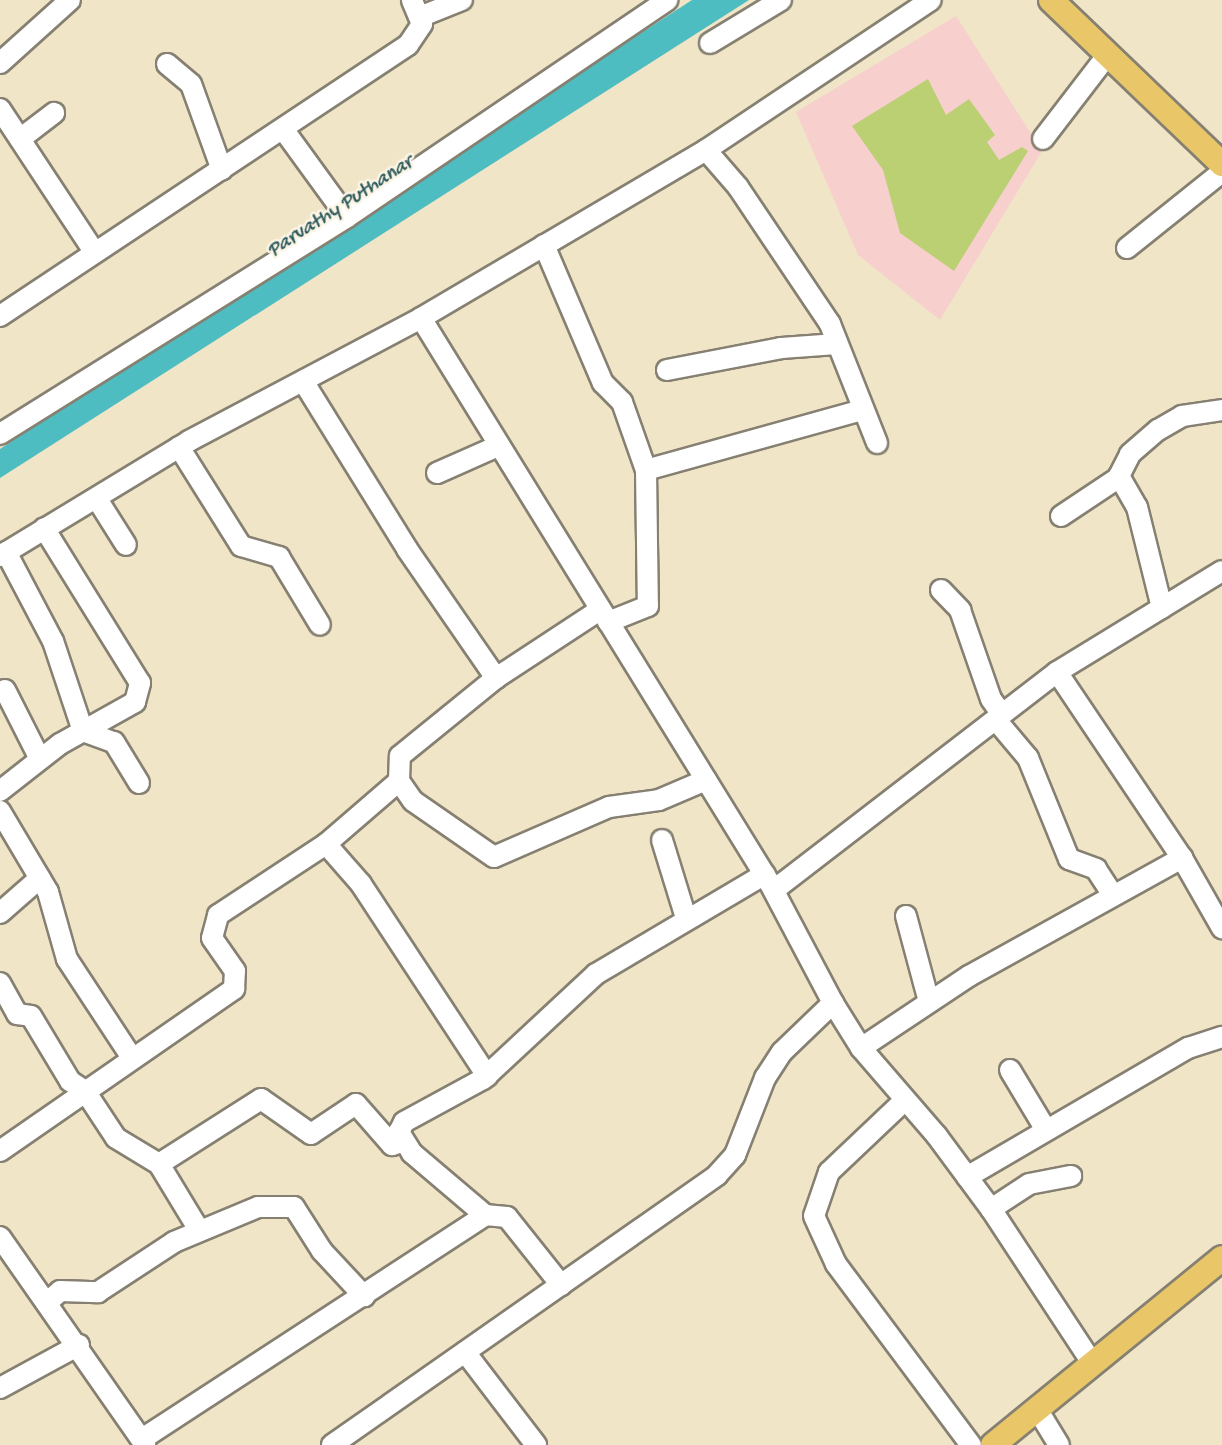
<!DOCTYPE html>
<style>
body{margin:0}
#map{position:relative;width:1222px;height:1445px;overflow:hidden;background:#f0e5c7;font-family:"Gochi Hand",sans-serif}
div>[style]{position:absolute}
.built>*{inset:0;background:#f7d0cd}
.green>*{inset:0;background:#bbcf73}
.water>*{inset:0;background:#4ebdc2}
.roads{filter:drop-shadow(2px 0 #868072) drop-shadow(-2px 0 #868072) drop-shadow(0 2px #868072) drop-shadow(0 -2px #868072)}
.minor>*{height:20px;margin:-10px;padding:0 10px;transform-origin:10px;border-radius:10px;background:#fff}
.major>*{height:24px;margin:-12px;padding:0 12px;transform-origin:12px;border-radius:12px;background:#e9c769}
span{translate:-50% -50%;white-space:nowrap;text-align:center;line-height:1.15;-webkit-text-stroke:5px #fcf5e5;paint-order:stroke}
.water-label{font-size:21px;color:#305c5e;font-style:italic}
</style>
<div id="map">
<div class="built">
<i style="clip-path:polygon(956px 16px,1042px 151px,940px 320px,858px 255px,796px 112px)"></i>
</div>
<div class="green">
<i style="clip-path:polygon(928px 79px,946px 115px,969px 99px,995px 135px,987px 142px,999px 160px,1022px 147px,1028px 151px,954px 271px,900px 233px,883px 170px,852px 126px)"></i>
</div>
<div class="water">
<i style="clip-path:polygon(692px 0,749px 0,0 478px,0 449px)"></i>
</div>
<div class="roads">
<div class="minor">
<i style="left:422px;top:16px;width:43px;rotate:-21.8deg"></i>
<i style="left:710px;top:43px;width:83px;rotate:-31.2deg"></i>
<i style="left:0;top:63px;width:94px;rotate:-42deg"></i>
<i style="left:167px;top:64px;width:31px;rotate:40deg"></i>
<i style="left:191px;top:84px;width:91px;rotate:70.2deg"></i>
<i style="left:0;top:109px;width:169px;rotate:56.6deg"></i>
<i style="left:283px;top:129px;width:109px;rotate:54deg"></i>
<i style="left:20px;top:139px;width:43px;rotate:-37.4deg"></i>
<i style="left:1043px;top:139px;width:103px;rotate:-52.5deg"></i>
<i style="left:706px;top:150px;width:49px;rotate:49.1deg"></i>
<i style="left:738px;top:187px;width:165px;rotate:56.1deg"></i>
<i style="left:830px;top:324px;width:128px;rotate:68.4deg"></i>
<i style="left:544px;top:245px;width:150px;rotate:66.9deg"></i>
<i style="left:603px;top:383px;width:27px;rotate:45deg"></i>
<i style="left:622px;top:402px;width:72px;rotate:70.6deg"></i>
<i style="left:646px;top:470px;width:136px;rotate:89.2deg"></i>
<i style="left:648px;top:606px;width:43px;rotate:158.2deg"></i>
<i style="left:1127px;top:248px;width:122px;rotate:-38.7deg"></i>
<i style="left:0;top:316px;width:490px;rotate:-33.6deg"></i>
<i style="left:408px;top:45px;width:25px;rotate:-56deg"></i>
<i style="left:422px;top:24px;width:26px;rotate:-113deg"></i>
<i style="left:421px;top:318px;width:663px;rotate:58.32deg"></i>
<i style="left:769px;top:882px;width:137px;rotate:62.1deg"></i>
<i style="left:667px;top:370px;width:116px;rotate:-10.9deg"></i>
<i style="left:781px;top:348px;width:56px;rotate:-4.1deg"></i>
<i style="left:303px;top:381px;width:198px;rotate:58.2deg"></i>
<i style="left:407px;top:549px;width:157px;rotate:55.4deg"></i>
<i style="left:0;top:434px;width:409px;rotate:-32deg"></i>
<i style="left:347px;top:217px;width:387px;rotate:-34.1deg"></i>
<i style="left:179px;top:447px;width:117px;rotate:57.9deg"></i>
<i style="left:241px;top:546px;width:40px;rotate:16deg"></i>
<i style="left:279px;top:557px;width:79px;rotate:58.9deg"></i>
<i style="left:646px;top:470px;width:224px;rotate:-15.5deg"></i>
<i style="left:437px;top:473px;width:67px;rotate:-23.9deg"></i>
<i style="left:1119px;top:476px;width:36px;rotate:60deg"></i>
<i style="left:1137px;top:507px;width:104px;rotate:76.1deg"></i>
<i style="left:97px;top:499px;width:54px;rotate:57.8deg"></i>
<i style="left:1061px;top:516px;width:69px;rotate:-33.7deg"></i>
<i style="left:1118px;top:478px;width:27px;rotate:-63deg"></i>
<i style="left:1130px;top:454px;width:37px;rotate:-41deg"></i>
<i style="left:1158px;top:430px;width:28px;rotate:-30deg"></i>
<i style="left:1182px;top:416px;width:40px;rotate:-8.5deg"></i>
<i style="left:6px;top:552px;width:101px;rotate:62.2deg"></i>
<i style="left:53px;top:641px;width:95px;rotate:71.6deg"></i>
<i style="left:83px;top:731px;width:33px;rotate:20deg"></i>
<i style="left:114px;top:742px;width:48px;rotate:58.6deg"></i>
<i style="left:0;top:556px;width:221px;rotate:-31.3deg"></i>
<i style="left:189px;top:441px;width:263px;rotate:-27.9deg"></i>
<i style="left:421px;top:318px;width:331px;rotate:-30.5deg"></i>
<i style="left:706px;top:150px;width:270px;rotate:-33.7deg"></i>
<i style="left:941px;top:590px;width:28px;rotate:46deg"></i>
<i style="left:960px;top:610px;width:94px;rotate:70.8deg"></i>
<i style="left:991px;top:699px;width:19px;rotate:55deg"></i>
<i style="left:1057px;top:672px;width:224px;rotate:56.1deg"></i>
<i style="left:5px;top:690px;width:77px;rotate:63.1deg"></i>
<i style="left:996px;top:720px;width:50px;rotate:49.9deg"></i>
<i style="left:1028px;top:758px;width:109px;rotate:67.9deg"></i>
<i style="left:1069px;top:859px;width:29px;rotate:20deg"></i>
<i style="left:1096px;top:869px;width:31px;rotate:57deg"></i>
<i style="left:399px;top:781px;width:24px;rotate:55deg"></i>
<i style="left:413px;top:801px;width:98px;rotate:34.7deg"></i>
<i style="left:494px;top:857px;width:125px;rotate:-23.5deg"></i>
<i style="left:609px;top:807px;width:50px;rotate:-8deg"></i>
<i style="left:659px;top:800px;width:51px;rotate:-23.1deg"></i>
<i style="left:0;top:791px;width:76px;rotate:-38.1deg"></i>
<i style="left:60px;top:744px;width:86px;rotate:-29.2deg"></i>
<i style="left:135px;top:702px;width:20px;rotate:-75deg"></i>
<i style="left:140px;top:683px;width:182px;rotate:-121.8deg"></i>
<i style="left:0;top:811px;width:94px;rotate:59.3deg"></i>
<i style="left:48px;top:892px;width:70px;rotate:74.2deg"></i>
<i style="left:67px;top:959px;width:118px;rotate:56.7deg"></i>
<i style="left:662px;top:840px;width:82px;rotate:72.9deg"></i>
<i style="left:326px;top:844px;width:53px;rotate:48.8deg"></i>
<i style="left:361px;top:884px;width:230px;rotate:56.7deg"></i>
<i style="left:774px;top:890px;width:357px;rotate:-37.6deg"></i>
<i style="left:1057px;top:672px;width:193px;rotate:-31.5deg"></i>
<i style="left:0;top:913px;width:53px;rotate:-41.2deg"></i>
<i style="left:906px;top:916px;width:89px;rotate:75deg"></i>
<i style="left:0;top:983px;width:35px;rotate:61deg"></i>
<i style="left:17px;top:1014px;width:14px;rotate:8deg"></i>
<i style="left:31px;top:1016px;width:76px;rotate:59deg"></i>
<i style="left:70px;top:1081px;width:18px;rotate:34deg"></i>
<i style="left:85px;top:1091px;width:56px;rotate:56.6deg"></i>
<i style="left:116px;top:1138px;width:50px;rotate:31.2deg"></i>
<i style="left:159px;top:1164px;width:77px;rotate:58.8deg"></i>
<i style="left:861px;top:1048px;width:130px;rotate:-33.7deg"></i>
<i style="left:969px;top:976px;width:244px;rotate:-29deg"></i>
<i style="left:1182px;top:858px;width:81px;rotate:60.3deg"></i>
<i style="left:1010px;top:1070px;width:70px;rotate:59deg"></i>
<i style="left:905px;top:1100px;width:105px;rotate:136.5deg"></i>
<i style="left:829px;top:1172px;width:46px;rotate:108.8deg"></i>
<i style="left:814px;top:1216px;width:53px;rotate:65.4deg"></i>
<i style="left:836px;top:1264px;width:226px;rotate:53.3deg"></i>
<i style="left:0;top:1151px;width:285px;rotate:-34.7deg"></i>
<i style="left:234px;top:989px;width:18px;rotate:-87deg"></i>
<i style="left:235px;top:971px;width:40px;rotate:-124.9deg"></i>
<i style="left:212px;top:938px;width:24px;rotate:-75deg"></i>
<i style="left:218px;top:915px;width:129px;rotate:-33.3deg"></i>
<i style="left:326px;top:844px;width:96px;rotate:-40.8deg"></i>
<i style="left:399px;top:781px;width:25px;rotate:-88deg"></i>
<i style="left:400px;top:756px;width:124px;rotate:-39.1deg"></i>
<i style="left:496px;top:678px;width:122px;rotate:-33.3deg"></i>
<i style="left:159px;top:1164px;width:121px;rotate:-32.5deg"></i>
<i style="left:261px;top:1099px;width:61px;rotate:35deg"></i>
<i style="left:311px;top:1134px;width:54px;rotate:-33.7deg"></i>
<i style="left:356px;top:1104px;width:55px;rotate:48.7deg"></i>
<i style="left:392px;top:1145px;width:10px;rotate:-17deg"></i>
<i style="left:967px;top:1177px;width:256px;rotate:-30.3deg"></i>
<i style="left:1188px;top:1048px;width:36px;rotate:-18deg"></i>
<i style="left:991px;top:1209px;width:45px;rotate:-33.3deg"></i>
<i style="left:1029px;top:1184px;width:43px;rotate:-10.8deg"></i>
<i style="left:485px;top:1215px;width:96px;rotate:-139.7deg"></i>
<i style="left:412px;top:1153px;width:25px;rotate:-122deg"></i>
<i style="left:399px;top:1132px;width:11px;rotate:-63deg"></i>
<i style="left:404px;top:1122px;width:90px;rotate:-28.6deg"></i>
<i style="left:483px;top:1079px;width:154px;rotate:-42.9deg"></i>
<i style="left:596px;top:974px;width:196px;rotate:-30.6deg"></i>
<i style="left:0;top:1237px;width:254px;rotate:55.1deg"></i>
<i style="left:49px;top:1301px;width:15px;rotate:-42deg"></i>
<i style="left:60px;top:1291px;width:38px;rotate:2deg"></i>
<i style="left:98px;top:1292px;width:91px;rotate:-33.3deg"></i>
<i style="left:174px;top:1242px;width:91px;rotate:-22.6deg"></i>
<i style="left:258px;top:1207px;width:36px"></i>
<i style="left:294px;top:1207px;width:52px;rotate:57.5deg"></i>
<i style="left:322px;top:1251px;width:62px;rotate:47deg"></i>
<i style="left:465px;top:1352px;width:117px;rotate:52.6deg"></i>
<i style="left:0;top:1388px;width:90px;rotate:-28.6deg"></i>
<i style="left:1037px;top:1409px;width:42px;rotate:58.6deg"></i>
<i style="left:142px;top:1439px;width:410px;rotate:-33.1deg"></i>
<i style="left:485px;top:1215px;width:22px;rotate:5deg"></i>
<i style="left:507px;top:1217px;width:87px;rotate:51.5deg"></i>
<i style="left:332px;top:1445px;width:470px;rotate:-35deg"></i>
<i style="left:717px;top:1175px;width:27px;rotate:-48deg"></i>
<i style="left:735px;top:1155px;width:83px;rotate:-68.7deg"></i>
<i style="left:765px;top:1078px;width:31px;rotate:-57deg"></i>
<i style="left:782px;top:1052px;width:71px;rotate:-43.9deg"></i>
<i style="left:833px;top:1003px;width:53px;rotate:58.1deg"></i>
<i style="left:861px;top:1048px;width:116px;rotate:49.2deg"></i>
<i style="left:937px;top:1136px;width:91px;rotate:53.5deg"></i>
<i style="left:991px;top:1209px;width:184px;rotate:56.7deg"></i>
</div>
<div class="major">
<i style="left:1051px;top:0;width:237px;rotate:43.8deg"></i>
<i style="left:993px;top:1445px;width:296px;rotate:-39.2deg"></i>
</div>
</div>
<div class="water-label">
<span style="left:341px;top:208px;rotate:-33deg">Parvathy Puthanar</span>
</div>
</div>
